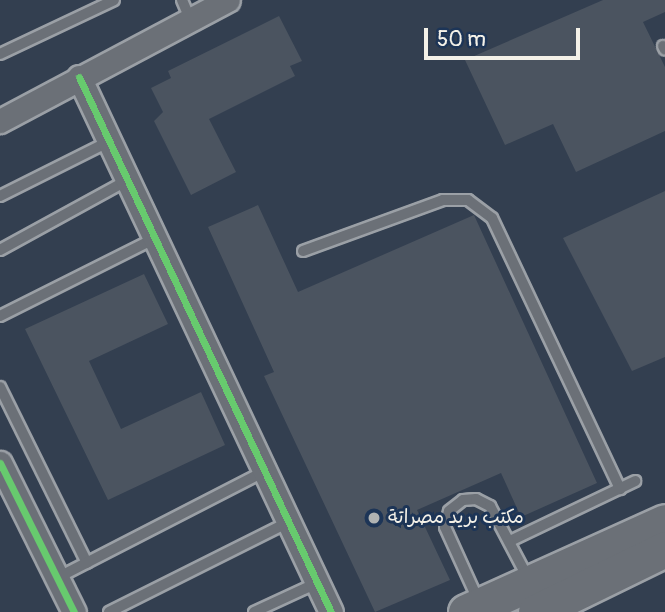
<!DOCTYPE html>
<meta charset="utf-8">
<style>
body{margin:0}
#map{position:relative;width:665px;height:612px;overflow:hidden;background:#333f50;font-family:Pangolin,"Playpen Sans Arabic",sans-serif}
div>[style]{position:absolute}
.building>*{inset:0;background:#4b5460}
.roads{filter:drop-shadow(2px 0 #9ba0a6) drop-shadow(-2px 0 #9ba0a6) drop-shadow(0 2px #9ba0a6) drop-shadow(0 -2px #9ba0a6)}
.lane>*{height:10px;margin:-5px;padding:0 5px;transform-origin:5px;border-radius:5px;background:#6b7077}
.street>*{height:23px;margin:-11.5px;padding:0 11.5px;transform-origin:11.5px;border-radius:11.5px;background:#6b7077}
.primary>*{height:35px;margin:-17.5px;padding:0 17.5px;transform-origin:17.5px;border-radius:17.5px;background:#6b7077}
.cycleway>*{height:7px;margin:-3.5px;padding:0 3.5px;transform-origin:3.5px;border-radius:3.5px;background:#67ca6e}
.dots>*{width:19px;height:19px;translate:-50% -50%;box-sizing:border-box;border:4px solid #1d3557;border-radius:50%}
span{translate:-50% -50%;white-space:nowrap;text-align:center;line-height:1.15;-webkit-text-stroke:6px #1d3557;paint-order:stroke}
.poi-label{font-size:19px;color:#f4f1e8}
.left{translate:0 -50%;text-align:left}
.scale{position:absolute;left:424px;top:28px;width:156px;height:32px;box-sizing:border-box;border:4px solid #f4f1e8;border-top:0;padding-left:9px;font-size:21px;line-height:24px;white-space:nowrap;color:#f4f1e8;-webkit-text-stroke:5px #1d3557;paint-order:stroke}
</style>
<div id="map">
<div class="building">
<i style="clip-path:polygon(603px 0,665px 0,665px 12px,643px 22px,665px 67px,665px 131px,576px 172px,553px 124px,505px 145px,465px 60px)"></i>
<i style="clip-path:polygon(279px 16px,302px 61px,290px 66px,295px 76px,209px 119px,236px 172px,191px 195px,154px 121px,163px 112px,151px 88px,171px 78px,168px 71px)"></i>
<i style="clip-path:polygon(665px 191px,665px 357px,632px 371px,563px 238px)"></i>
<i style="clip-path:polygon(258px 205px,298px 292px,474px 215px,597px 483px,521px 517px,501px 473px,417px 510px,450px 580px,375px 612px,264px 376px,274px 372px,208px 227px)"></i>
<i style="clip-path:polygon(144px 274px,168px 324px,89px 361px,121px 429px,201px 392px,225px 445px,108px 500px,25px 329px)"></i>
</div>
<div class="roads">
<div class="lane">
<i style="left:182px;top:0;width:21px;rotate:67deg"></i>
<i style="left:663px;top:46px;width:4px;rotate:63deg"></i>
<i style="left:0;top:54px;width:126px;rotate:-25.3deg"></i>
<i style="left:0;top:196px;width:123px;rotate:-26.6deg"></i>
<i style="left:0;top:250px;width:146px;rotate:-28.7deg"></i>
<i style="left:303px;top:251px;width:149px;rotate:-20deg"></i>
<i style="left:443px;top:200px;width:25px"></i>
<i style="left:468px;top:200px;width:30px;rotate:37deg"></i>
<i style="left:492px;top:218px;width:300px;rotate:64.7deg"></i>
<i style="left:0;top:316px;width:174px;rotate:-26.6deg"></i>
<i style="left:0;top:387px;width:196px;rotate:63.7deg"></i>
<i style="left:510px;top:541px;width:139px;rotate:-25.6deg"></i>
<i style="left:57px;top:578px;width:234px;rotate:-27.2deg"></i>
<i style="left:479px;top:602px;width:82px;rotate:-114.4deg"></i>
<i style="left:445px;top:527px;width:16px;rotate:-76deg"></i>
<i style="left:449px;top:511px;width:18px;rotate:-38deg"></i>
<i style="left:463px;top:500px;width:13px;rotate:-4deg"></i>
<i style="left:476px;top:499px;width:16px;rotate:27deg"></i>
<i style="left:490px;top:506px;width:84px;rotate:62.2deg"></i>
<i style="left:109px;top:612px;width:201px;rotate:-26.6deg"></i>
<i style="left:254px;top:612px;width:69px;rotate:-24.7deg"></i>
</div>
<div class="street">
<i style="left:79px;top:77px;width:591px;rotate:64.78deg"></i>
<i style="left:0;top:121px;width:258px;rotate:-28deg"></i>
<i style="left:0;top:463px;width:166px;rotate:63.6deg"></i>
</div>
<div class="primary">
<i style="left:466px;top:612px;width:218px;rotate:-24.3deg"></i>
<i style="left:536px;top:612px;width:144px;rotate:-26deg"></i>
</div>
</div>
<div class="cycleway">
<i style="left:79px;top:77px;width:591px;rotate:64.78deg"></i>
<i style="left:0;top:463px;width:166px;rotate:63.6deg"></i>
</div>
<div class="dots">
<i style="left:374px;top:518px;background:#b0b3b3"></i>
</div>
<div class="poi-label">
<span class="left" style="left:388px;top:518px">مكتب بريد مصراتة</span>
</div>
<div class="scale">50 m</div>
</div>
